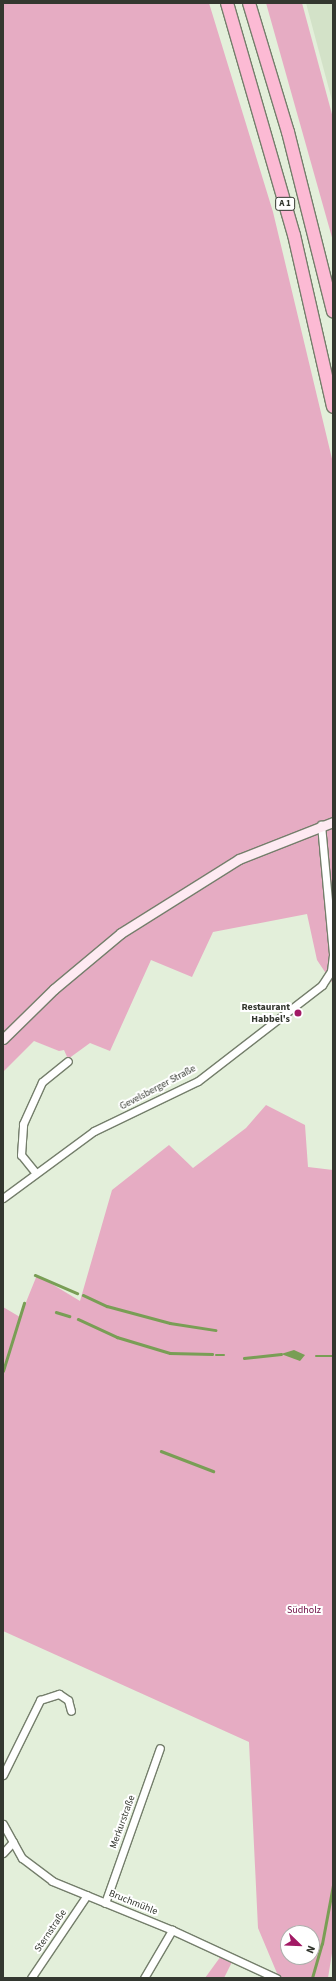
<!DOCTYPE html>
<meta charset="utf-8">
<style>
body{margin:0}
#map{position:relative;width:336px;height:1981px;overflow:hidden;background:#e3efda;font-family:"Source Sans 3",sans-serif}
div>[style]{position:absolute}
.built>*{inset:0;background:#d3e2c8}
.green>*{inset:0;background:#e6acc3}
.water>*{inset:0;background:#799e55}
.stream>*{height:2.5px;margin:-1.25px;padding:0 1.25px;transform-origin:1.25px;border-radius:1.25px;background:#799e55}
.roads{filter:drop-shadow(1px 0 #747e6b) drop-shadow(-1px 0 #747e6b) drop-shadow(0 1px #747e6b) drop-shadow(0 -1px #747e6b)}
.street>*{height:7px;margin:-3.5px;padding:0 3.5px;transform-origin:3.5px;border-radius:3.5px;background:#fff}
.secondary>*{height:9px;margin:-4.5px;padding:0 4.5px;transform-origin:4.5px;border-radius:4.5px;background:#feeaf2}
.highway>*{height:12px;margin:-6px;padding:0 6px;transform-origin:6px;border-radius:6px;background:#fcbad4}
.dots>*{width:11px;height:11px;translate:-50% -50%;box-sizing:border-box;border:2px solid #fff;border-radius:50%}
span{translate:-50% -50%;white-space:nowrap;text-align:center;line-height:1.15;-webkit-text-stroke:4px #fff;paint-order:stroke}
.shield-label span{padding:1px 3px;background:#fff;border:1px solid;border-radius:3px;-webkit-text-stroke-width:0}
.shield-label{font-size:9px;color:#33372f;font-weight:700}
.poi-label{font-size:10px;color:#33372f;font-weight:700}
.right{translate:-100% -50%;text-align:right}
.street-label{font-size:10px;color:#33372f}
.park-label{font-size:10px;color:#6e0b43}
.frame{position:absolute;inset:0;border:4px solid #33372f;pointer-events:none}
.north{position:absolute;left:280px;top:1925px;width:40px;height:40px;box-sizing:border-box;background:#fff;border:1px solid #adafac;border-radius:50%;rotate:113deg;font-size:11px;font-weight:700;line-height:16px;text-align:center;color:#33372f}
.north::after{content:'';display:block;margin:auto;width:14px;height:18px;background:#a21a65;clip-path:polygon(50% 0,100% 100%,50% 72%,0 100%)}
</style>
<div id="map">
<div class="built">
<i style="clip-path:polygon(306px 3px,333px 3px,333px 104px)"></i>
</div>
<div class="green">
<i style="clip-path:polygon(3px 3px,209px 3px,273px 212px,333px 463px,333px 984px,317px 960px,307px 914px,213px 932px,192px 977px,151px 960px,110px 1051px,90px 1043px,68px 1059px,64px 1050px,59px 1051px,34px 1041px,3px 1072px)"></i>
<i style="clip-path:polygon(266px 3px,302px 3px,333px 118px,333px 241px)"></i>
<i style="clip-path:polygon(evenodd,266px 1105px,305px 1125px,308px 1167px,333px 1170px,333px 1947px,328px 1978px,279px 1978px,258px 1928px,249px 1742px,3px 1631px,3px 1307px,20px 1317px,37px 1275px,80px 1301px,112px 1190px,169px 1145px,193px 1168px,246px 1128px,266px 1105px,288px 1933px,312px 1933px,312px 1957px,288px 1957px,288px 1933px)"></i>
<i style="clip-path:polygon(221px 1956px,232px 1962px,224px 1978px,205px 1978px)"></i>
</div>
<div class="water">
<i style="clip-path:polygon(294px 1350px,305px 1355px,300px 1361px,281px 1354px)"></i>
</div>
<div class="stream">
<i style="left:35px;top:1275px;width:46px;rotate:23.2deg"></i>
<i style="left:83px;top:1295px;width:26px;rotate:25deg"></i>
<i style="left:107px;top:1306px;width:65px;rotate:15.1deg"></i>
<i style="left:170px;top:1323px;width:46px;rotate:8.8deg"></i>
<i style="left:56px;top:1312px;width:14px;rotate:17deg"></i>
<i style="left:78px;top:1319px;width:43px;rotate:24.8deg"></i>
<i style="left:117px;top:1337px;width:55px;rotate:16.8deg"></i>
<i style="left:170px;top:1353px;width:42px;rotate:1.4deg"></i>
<i style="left:216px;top:1355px;width:8px"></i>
<i style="left:316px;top:1356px;width:17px"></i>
<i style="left:244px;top:1358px;width:37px;rotate:-6deg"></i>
<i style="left:3px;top:1371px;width:71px;rotate:-72.8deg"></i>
<i style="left:161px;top:1451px;width:56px;rotate:21deg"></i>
<i style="left:312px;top:1978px;width:35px;rotate:-74deg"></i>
<i style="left:322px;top:1944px;width:60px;rotate:-79.4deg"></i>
</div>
<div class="roads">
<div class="street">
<i style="left:35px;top:1172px;width:22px;rotate:-129deg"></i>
<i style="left:21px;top:1155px;width:31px;rotate:-86deg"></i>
<i style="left:23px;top:1124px;width:46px;rotate:-65.7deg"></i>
<i style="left:42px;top:1082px;width:33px;rotate:-39deg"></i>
<i style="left:3px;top:1198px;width:113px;rotate:-36.4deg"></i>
<i style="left:94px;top:1131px;width:115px;rotate:-25.7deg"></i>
<i style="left:198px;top:1081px;width:157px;rotate:-37.7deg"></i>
<i style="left:322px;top:985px;width:17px;rotate:-57deg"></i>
<i style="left:331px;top:971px;width:17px;rotate:-83deg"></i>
<i style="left:333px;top:954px;width:130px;rotate:-95.3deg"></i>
<i style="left:3px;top:1775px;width:84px;rotate:-63.7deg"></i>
<i style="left:40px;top:1700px;width:20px;rotate:-18deg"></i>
<i style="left:59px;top:1694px;width:11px;rotate:34deg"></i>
<i style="left:68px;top:1700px;width:11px;rotate:75deg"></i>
<i style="left:3px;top:1824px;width:39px;rotate:61deg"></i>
<i style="left:22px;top:1858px;width:38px;rotate:37deg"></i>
<i style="left:52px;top:1881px;width:130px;rotate:22.2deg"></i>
<i style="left:172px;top:1930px;width:115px;rotate:24.8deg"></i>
<i style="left:3px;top:1853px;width:15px;rotate:-48deg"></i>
<i style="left:105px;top:1903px;width:164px;rotate:-70.5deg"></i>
<i style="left:31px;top:1978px;width:100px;rotate:-56deg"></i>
<i style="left:144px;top:1978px;width:56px;rotate:-59.7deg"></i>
</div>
<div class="secondary">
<i style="left:3px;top:1039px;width:71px;rotate:-44.4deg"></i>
<i style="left:54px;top:989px;width:87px;rotate:-39.9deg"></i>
<i style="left:121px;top:933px;width:139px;rotate:-32.1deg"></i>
<i style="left:239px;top:859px;width:101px;rotate:-21.5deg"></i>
</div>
<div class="highway">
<i style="left:227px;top:3px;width:241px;rotate:73.9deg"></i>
<i style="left:294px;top:235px;width:176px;rotate:77.2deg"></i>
<i style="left:249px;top:3px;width:135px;rotate:73.2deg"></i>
<i style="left:288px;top:132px;width:185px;rotate:75.9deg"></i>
</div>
</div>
<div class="dots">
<i style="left:298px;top:1013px;background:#a21a65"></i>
</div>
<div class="shield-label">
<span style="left:285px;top:204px">A 1</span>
</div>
<div class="poi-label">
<span class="right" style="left:290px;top:1013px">Restaurant<br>Habbel's</span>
</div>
<div class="street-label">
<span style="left:158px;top:1088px;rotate:-28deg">Gevelsberger Straße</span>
<span style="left:123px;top:1822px;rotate:-70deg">Merkurstraße</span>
<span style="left:133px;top:1903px;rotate:22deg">Bruchmühle</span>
<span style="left:51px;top:1931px;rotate:-56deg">Sternstraße</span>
</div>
<div class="park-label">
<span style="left:304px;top:1611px">Südholz</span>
</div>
<div class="frame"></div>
<div class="north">N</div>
</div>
